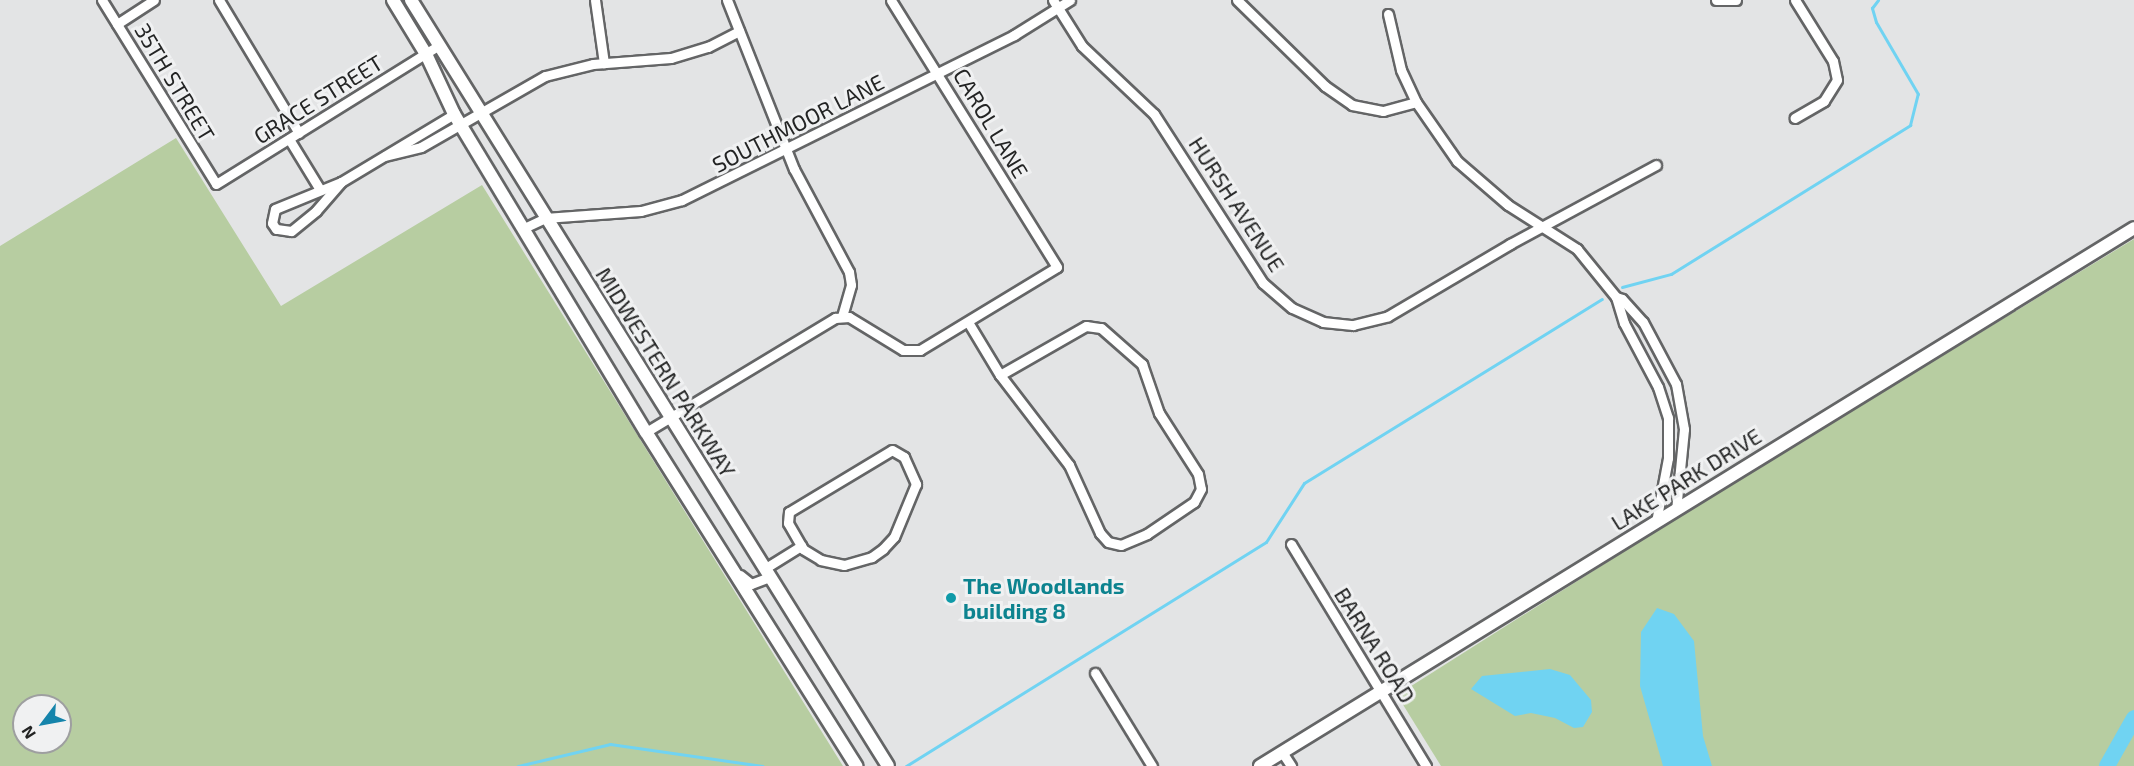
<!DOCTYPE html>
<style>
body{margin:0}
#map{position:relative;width:2134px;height:766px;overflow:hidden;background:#e3e4e5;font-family:"Exo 2",sans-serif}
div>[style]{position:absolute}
.green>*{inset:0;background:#b7cda1}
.water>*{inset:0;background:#70d3f2}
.stream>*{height:3px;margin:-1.5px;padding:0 1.5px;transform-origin:1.5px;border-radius:1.5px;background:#70d3f2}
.river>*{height:16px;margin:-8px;padding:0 8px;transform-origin:8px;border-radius:8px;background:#70d3f2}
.roads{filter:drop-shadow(2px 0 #646566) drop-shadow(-2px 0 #646566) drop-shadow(0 2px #646566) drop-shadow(0 -2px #646566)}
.street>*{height:9px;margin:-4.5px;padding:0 4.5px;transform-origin:4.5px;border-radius:4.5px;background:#fff}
.secondary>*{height:12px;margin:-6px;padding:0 6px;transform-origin:6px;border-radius:6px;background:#fff}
.dots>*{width:16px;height:16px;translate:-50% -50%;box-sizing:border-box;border:3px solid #f0f1f2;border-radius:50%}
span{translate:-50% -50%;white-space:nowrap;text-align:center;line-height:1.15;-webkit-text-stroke:6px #f0f1f2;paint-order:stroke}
.street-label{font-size:22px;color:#232424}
.culture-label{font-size:22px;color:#0d838f;font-weight:700}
.left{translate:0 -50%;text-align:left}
.north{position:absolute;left:12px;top:694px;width:60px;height:60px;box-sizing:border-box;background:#f0f1f2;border:2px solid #9e9fa0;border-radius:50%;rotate:238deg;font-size:16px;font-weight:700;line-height:24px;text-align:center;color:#232424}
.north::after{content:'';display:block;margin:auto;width:21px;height:27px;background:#1584ab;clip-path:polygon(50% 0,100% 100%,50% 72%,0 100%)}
</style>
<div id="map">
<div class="green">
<i style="clip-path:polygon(evenodd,176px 138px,281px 306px,482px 185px,843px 766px,0 766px,0 246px,176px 138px,24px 706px,60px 706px,60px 742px,24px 742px,24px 706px)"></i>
<i style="clip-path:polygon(2134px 239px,2134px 766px,1441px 766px,1397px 695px,1702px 502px)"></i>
</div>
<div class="water">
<i style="clip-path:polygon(1657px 608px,1674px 614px,1694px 641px,1703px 736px,1712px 766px,1663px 766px,1640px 686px,1641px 632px)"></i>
<i style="clip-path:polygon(1550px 669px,1570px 675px,1591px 700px,1592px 712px,1583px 727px,1574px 728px,1555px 718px,1531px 713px,1515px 716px,1471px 689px,1482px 676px)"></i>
</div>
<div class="stream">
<i style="left:1622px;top:287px;width:51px;rotate:-14.9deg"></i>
<i style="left:1671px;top:274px;width:282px;rotate:-31.9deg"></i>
<i style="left:1910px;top:125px;width:32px;rotate:-76deg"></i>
<i style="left:1918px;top:94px;width:83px;rotate:-120.3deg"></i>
<i style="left:1876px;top:22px;width:15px;rotate:-106deg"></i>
<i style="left:1872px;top:8px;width:10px;rotate:-53deg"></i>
<i style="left:518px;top:766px;width:95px;rotate:-13.4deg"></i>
<i style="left:610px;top:744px;width:154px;rotate:8.2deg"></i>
<i style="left:906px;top:766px;width:424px;rotate:-31.9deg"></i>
<i style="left:1266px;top:542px;width:70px;rotate:-57.2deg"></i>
<i style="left:1304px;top:483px;width:350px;rotate:-31.7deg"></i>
</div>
<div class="river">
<i style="left:2107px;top:766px;width:55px;rotate:-60.6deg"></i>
</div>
<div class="roads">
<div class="street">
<i style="left:102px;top:0;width:216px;rotate:58.2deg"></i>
<i style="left:216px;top:184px;width:263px;rotate:-31.9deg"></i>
<i style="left:219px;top:0;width:155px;rotate:59deg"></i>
<i style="left:595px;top:0;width:64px;rotate:81.9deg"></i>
<i style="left:727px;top:0;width:182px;rotate:68.4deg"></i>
<i style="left:794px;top:169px;width:117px;rotate:61.9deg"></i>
<i style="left:849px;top:272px;width:13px;rotate:81deg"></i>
<i style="left:851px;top:285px;width:32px;rotate:106deg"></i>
<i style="left:1053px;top:0;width:54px;rotate:57.8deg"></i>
<i style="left:1082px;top:46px;width:99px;rotate:43.4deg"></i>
<i style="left:1154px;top:114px;width:201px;rotate:57.2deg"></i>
<i style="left:1263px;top:283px;width:38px;rotate:41deg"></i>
<i style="left:1292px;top:308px;width:34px;rotate:24deg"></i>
<i style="left:1323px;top:322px;width:30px;rotate:6deg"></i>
<i style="left:1353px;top:325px;width:36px;rotate:-14deg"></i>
<i style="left:1388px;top:316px;width:142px;rotate:-30.5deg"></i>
<i style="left:1510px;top:244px;width:166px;rotate:-28.4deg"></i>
<i style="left:1237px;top:0;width:123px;rotate:44.3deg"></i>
<i style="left:1325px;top:86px;width:33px;rotate:35deg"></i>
<i style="left:1352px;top:105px;width:32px;rotate:11deg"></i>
<i style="left:1383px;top:111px;width:34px;rotate:-15deg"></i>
<i style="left:1716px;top:0;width:20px"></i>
<i style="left:1795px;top:0;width:72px;rotate:58.1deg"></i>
<i style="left:1833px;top:61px;width:19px;rotate:78deg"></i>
<i style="left:1837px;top:80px;width:25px;rotate:122deg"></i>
<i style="left:1824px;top:101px;width:34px;rotate:150deg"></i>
<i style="left:1388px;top:14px;width:57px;rotate:76.9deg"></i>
<i style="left:1401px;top:70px;width:35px;rotate:65deg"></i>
<i style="left:1416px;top:102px;width:72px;rotate:55.2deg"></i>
<i style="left:1457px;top:161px;width:67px;rotate:40.8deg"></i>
<i style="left:1508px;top:205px;width:82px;rotate:32.5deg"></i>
<i style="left:1577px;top:249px;width:62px;rotate:50.9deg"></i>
<i style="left:1616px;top:297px;width:27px;rotate:73deg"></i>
<i style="left:1624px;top:323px;width:72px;rotate:62deg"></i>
<i style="left:1658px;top:387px;width:33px;rotate:72deg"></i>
<i style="left:1668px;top:418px;width:40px;rotate:90deg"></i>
<i style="left:1668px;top:458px;width:65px;rotate:100.6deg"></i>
<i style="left:117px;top:24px;width:44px;rotate:-33deg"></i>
<i style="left:289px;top:139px;width:57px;rotate:58.5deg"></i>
<i style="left:385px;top:156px;width:37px;rotate:-14deg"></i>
<i style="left:421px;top:147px;width:143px;rotate:-29.8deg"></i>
<i style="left:545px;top:76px;width:49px;rotate:-14deg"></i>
<i style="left:593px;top:64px;width:78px;rotate:-4.4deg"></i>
<i style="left:671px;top:58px;width:39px;rotate:-17deg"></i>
<i style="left:708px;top:47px;width:35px;rotate:-27deg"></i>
<i style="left:341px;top:182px;width:38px;rotate:131deg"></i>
<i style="left:316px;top:211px;width:32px;rotate:141deg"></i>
<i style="left:291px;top:231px;width:15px;rotate:-172deg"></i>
<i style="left:276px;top:229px;width:7px;rotate:-124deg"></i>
<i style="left:272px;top:223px;width:14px;rotate:-78deg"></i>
<i style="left:275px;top:209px;width:71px;rotate:-22.2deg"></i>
<i style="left:341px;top:182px;width:132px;rotate:-31deg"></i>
<i style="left:524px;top:228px;width:23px;rotate:-25deg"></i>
<i style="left:545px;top:218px;width:96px;rotate:-4.2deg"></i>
<i style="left:641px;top:211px;width:42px;rotate:-15deg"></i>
<i style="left:682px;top:200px;width:371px;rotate:-26.4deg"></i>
<i style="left:1014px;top:35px;width:66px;rotate:-32deg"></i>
<i style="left:1616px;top:297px;width:6px;rotate:18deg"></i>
<i style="left:1622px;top:299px;width:31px;rotate:48deg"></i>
<i style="left:1643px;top:322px;width:70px;rotate:62deg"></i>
<i style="left:1676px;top:384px;width:46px;rotate:79.9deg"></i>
<i style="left:1684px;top:429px;width:81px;rotate:95.6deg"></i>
<i style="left:968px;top:322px;width:62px;rotate:58.9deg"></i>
<i style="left:1086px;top:326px;width:15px;rotate:8deg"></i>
<i style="left:1101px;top:328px;width:55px;rotate:41.3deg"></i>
<i style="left:1142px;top:364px;width:52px;rotate:70.9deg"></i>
<i style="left:1159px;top:413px;width:72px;rotate:57.4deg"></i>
<i style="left:1198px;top:474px;width:15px;rotate:79deg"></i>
<i style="left:1201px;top:489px;width:15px;rotate:118deg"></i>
<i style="left:1194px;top:502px;width:57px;rotate:145.8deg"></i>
<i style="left:1147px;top:534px;width:28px;rotate:157deg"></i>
<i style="left:1121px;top:545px;width:13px;rotate:-167deg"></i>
<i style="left:1108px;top:542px;width:12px;rotate:-132deg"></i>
<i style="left:1100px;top:533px;width:75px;rotate:-114.5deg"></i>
<i style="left:1069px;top:465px;width:113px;rotate:-127.5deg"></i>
<i style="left:1000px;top:375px;width:99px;rotate:-29.7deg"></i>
<i style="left:646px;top:432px;width:221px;rotate:-31.1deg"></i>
<i style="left:835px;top:318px;width:14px;rotate:-4deg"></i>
<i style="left:849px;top:317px;width:63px;rotate:31.4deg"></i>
<i style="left:903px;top:350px;width:17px"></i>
<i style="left:920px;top:350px;width:160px;rotate:-31.2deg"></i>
<i style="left:1057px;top:267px;width:314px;rotate:-121.9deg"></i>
<i style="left:892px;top:450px;width:14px;rotate:30deg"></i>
<i style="left:904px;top:457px;width:30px;rotate:66deg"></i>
<i style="left:916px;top:484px;width:57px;rotate:112.5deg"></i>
<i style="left:894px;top:537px;width:16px;rotate:133deg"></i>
<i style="left:883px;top:549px;width:14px;rotate:144deg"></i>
<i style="left:872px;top:557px;width:29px;rotate:164deg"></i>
<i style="left:844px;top:565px;width:24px;rotate:-168deg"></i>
<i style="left:821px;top:560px;width:21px;rotate:-149deg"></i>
<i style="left:803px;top:549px;width:30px;rotate:-120deg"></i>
<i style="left:788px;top:523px;width:11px;rotate:-85deg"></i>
<i style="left:789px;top:512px;width:120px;rotate:-31deg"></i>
<i style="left:1291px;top:544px;width:260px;rotate:58.7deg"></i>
<i style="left:764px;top:569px;width:44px;rotate:-31.9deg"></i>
<i style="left:740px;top:575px;width:14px;rotate:39deg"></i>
<i style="left:751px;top:584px;width:19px;rotate:-21deg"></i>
<i style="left:1095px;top:673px;width:109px;rotate:58.5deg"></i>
<i style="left:1282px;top:752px;width:17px;rotate:57deg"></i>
</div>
<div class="secondary">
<i style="left:393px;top:0;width:63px;rotate:58.6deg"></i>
<i style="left:426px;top:54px;width:66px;rotate:65deg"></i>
<i style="left:454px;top:114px;width:371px;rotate:58.9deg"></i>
<i style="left:646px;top:432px;width:395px;rotate:57.8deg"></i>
<i style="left:411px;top:0;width:902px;rotate:58.09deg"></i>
<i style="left:1260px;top:766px;width:1026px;rotate:-31.61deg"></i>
</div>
</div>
<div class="dots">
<i style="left:951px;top:598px;background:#0f9aa8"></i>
</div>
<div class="street-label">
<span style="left:175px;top:82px;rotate:59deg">35TH STREET</span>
<span style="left:318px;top:99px;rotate:-32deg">GRACE STREET</span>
<span style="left:798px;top:123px;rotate:-27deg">SOUTHMOOR LANE</span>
<span style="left:991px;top:123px;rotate:59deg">CAROL LANE</span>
<span style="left:1237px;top:204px;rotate:57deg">HURSH AVENUE</span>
<span style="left:666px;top:372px;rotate:58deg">MIDWESTERN PARKWAY</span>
<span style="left:1686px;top:479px;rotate:-32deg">LAKE PARK DRIVE</span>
<span style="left:1375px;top:645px;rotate:58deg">BARNA ROAD</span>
</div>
<div class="culture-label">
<span class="left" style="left:963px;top:598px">The Woodlands<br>building 8</span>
</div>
<div class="north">N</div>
</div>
